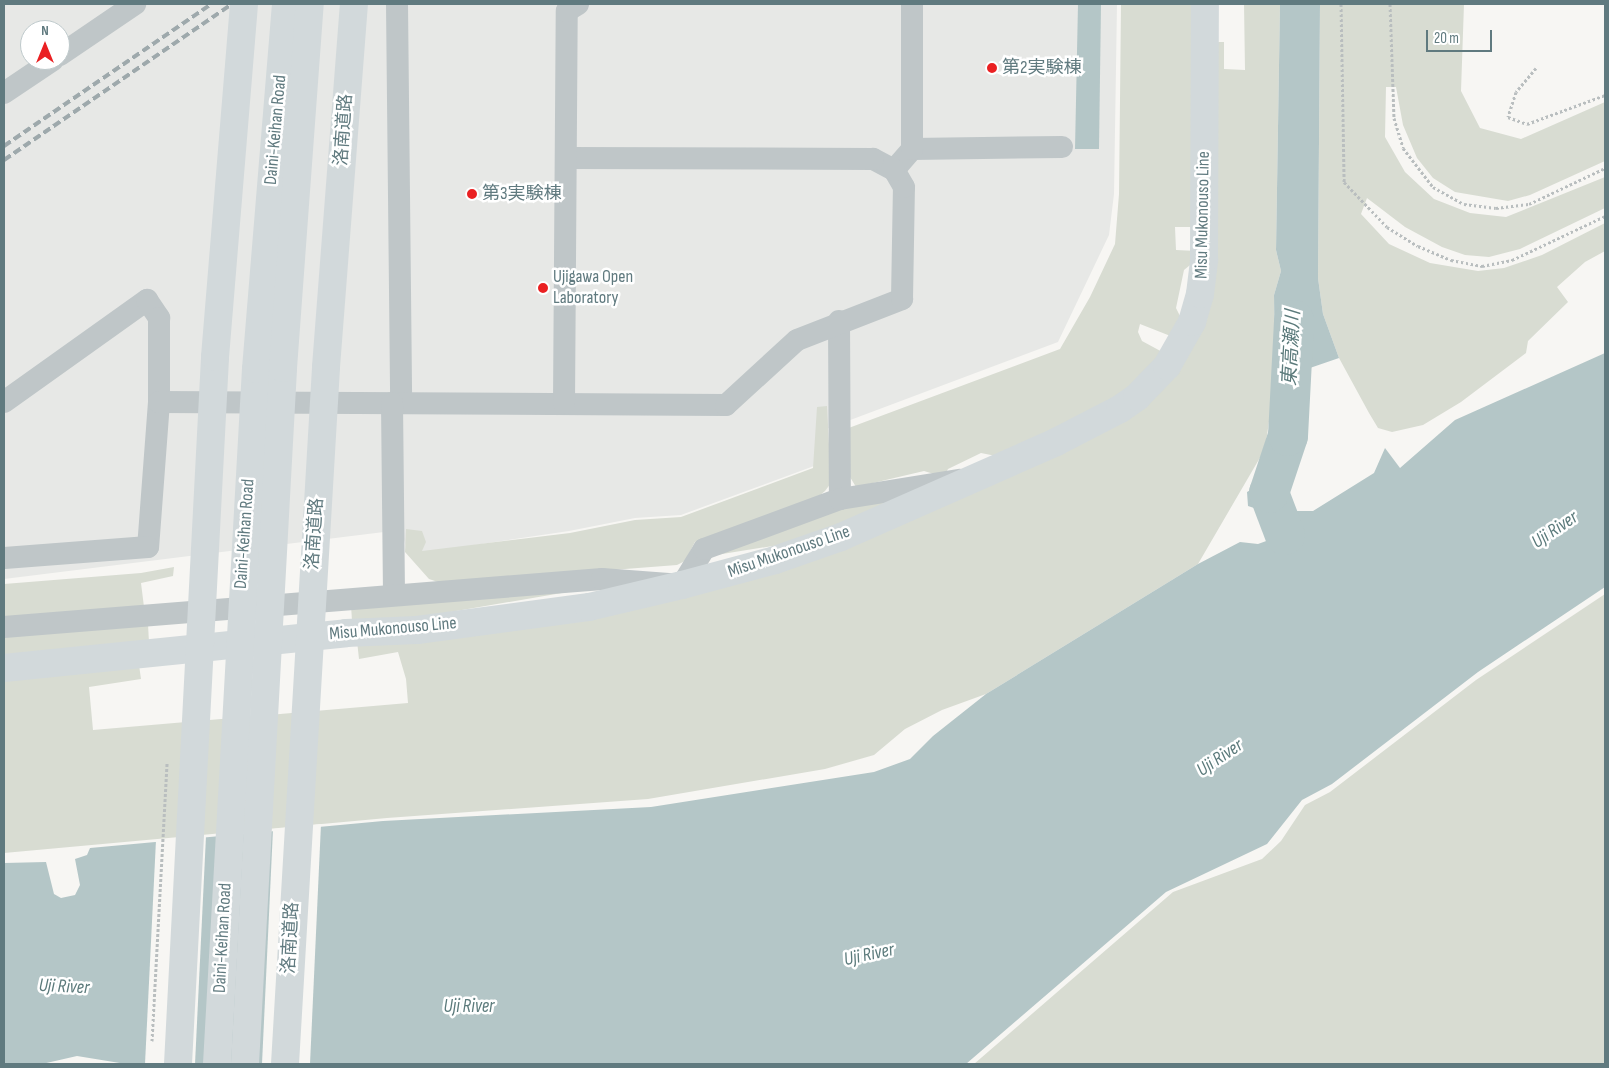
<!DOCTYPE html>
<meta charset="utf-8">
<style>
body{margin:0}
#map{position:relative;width:1609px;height:1068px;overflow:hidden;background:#f7f6f3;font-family:"Sofia Sans Condensed","Noto Sans JP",sans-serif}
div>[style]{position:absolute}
.built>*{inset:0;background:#e7e8e6}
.green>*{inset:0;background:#d8dcd2}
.water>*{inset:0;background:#b4c6c7}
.pier>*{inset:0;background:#f7f6f3}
.river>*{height:40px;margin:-20px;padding:0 20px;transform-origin:20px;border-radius:20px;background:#b4c6c7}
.path>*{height:3px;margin-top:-1.5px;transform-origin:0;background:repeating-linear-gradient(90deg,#b9bebf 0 2.5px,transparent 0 5px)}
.minor>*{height:22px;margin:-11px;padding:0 11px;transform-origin:11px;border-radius:11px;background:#bfc6c8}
.major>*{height:28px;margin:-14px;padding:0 14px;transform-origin:14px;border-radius:14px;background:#d2d9db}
.highway>*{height:28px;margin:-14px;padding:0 14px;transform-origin:14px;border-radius:14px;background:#d2d9db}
.rail>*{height:4px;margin-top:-2px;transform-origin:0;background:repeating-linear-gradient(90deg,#9ea9ac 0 8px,transparent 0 12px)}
.dots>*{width:14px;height:14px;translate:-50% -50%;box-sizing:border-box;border:2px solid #fff;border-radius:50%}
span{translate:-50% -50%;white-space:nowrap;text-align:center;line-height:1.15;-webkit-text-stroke:5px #fff;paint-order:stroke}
.poi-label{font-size:18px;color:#607a7f}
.left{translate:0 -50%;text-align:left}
.street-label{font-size:18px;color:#607a7f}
.water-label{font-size:19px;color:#5b7a7b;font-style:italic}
.frame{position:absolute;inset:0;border:5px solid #607a7f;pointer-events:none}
.north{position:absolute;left:20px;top:20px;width:50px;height:50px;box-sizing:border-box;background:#fff;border:1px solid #bfcacc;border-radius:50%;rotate:0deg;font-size:14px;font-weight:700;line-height:20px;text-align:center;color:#607a7f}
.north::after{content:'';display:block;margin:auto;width:18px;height:22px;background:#ea2022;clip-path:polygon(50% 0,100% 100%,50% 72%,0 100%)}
.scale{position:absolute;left:1426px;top:30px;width:66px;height:22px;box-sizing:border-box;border:2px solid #607a7f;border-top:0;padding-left:6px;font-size:15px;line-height:18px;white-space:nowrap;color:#607a7f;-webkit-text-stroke:4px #fff;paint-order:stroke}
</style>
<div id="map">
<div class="built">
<i style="clip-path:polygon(evenodd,4px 4px,1117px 4px,1114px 194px,1109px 235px,1058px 342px,821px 431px,814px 466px,681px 515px,635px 518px,569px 531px,408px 555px,402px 532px,384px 532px,4px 579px,4px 4px,30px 30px,60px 30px,60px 60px,30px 60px,30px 30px)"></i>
</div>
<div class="green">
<i style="clip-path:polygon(1121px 4px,1198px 4px,1196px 227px,1175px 227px,1176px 250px,1196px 251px,1195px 261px,1184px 270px,1176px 308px,1182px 320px,1173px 337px,1140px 324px,1138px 332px,1142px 341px,1166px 354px,1120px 398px,1001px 457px,981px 453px,948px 469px,944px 477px,924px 471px,856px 487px,847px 472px,846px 429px,1060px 349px,1090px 297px,1115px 244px,1119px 194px)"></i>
<i style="clip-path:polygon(1244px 4px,1280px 4px,1276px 250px,1281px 271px,1274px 295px,1275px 380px,1265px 449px,1198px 564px,986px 694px,942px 710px,905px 729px,874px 755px,825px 769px,648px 799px,387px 818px,4px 853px,4px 677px,139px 665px,141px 679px,89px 687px,93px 730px,408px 703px,406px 679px,398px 652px,359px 659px,357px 641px,627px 605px,1059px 448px,1192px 339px,1212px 42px,1224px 42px,1224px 69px,1245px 70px)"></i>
<i style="clip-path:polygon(1320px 4px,1464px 4px,1461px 91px,1480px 128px,1521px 139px,1605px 102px,1605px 161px,1530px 195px,1508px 201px,1455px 192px,1433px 178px,1417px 158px,1403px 125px,1396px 87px,1386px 87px,1385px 137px,1405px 172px,1434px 199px,1470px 213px,1506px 217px,1605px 177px,1605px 208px,1520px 249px,1489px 257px,1465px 255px,1442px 247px,1405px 227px,1367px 198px,1361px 214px,1389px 244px,1430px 263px,1478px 271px,1504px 268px,1542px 255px,1605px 223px,1605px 251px,1585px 262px,1557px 287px,1568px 302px,1528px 341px,1526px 353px,1461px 402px,1423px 425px,1392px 432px,1378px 428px,1369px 413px,1339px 358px,1323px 314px,1318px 278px)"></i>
<i style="clip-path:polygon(827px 406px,831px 483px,825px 491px,818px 497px,695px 542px,685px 561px,677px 565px,441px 583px,429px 579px,405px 552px,406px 529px,422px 531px,426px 542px,422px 551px,570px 533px,635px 520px,681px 517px,813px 468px,817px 407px)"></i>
<i style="clip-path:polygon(934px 489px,804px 541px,716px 555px,848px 506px)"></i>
<i style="clip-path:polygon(174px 567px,173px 576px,141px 583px,144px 607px,4px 620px,4px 584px,141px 573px)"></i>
<i style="clip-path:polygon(585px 589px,427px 616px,352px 621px,351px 605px)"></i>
<i style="clip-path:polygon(1605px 594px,1605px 1064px,974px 1064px,1173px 892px,1262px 859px,1281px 841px,1305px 805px,1330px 792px,1476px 680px)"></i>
<i style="clip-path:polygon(148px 624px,149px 643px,4px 656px,4px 636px)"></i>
</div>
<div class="water">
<i style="clip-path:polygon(1078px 4px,1101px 4px,1099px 149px,1075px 149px)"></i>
<i style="clip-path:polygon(1280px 4px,1320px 4px,1318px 278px,1323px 314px,1339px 358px,1275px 380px,1274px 295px,1281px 271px,1276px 250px)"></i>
<i style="clip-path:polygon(1605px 353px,1605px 587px,1478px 672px,1332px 784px,1302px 800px,1267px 844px,1166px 892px,966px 1064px,126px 1064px,77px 1056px,42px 1064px,4px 1064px,4px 863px,46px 862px,54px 894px,61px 898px,75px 895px,80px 885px,75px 859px,87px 855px,90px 848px,383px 821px,651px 807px,874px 772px,910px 759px,933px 736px,986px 694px,1198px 564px,1240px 542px,1258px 544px,1269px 540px,1263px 511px,1248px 506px,1247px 492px,1265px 482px,1283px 488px,1295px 511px,1313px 511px,1374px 473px,1385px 448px,1400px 468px,1455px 420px)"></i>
</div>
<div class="pier">
<i style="clip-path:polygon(321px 824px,310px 1064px,262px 1064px,273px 829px)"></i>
<i style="clip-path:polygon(206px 836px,195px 1064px,145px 1064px,156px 840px)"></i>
</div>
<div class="river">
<i style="left:1285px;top:535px;width:45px;rotate:-110.9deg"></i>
<i style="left:1269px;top:493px;width:60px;rotate:-71.6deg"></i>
<i style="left:1288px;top:436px;width:116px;rotate:-87deg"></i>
</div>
<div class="path">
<i style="left:1341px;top:4px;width:178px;rotate:89deg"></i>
<i style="left:1344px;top:182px;width:62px;rotate:46.3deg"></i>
<i style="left:1387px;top:227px;width:36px;rotate:32deg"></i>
<i style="left:1418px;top:246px;width:36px;rotate:23deg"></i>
<i style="left:1451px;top:260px;width:32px;rotate:11deg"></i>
<i style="left:1482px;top:266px;width:31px;rotate:-11deg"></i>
<i style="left:1512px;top:260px;width:103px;rotate:-25.3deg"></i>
<i style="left:1390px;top:4px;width:114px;rotate:88deg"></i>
<i style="left:1394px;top:118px;width:31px;rotate:73deg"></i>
<i style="left:1403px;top:148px;width:49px;rotate:52.4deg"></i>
<i style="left:1433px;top:187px;width:35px;rotate:29deg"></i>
<i style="left:1464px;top:204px;width:32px;rotate:7deg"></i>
<i style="left:1496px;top:208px;width:33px;rotate:-7deg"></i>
<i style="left:1529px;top:204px;width:84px;rotate:-25.3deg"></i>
<i style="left:1536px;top:68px;width:31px;rotate:130deg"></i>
<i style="left:1516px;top:92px;width:26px;rotate:108deg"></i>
<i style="left:1508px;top:117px;width:20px;rotate:20deg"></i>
<i style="left:1527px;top:124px;width:83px;rotate:-20.4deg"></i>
<i style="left:152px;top:1041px;width:279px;rotate:-86.9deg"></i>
</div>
<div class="minor">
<i style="left:397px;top:4px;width:399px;rotate:89.4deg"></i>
<i style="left:60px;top:55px;width:91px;rotate:-34.2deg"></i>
<i style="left:4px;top:93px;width:59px;rotate:-34deg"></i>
<i style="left:912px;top:149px;width:150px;rotate:-0.8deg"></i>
<i style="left:894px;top:170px;width:28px;rotate:-49deg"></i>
<i style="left:912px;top:149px;width:145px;rotate:-90deg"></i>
<i style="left:839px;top:321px;width:178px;rotate:89.7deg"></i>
<i style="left:4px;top:402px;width:176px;rotate:-35.5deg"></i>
<i style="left:147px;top:300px;width:22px;rotate:56deg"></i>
<i style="left:159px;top:318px;width:84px;rotate:90deg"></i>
<i style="left:159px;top:402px;width:145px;rotate:94.3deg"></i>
<i style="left:148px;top:547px;width:144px;rotate:175.6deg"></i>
<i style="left:159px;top:402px;width:567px;rotate:0.3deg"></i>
<i style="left:726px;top:405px;width:96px;rotate:-42.5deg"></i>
<i style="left:797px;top:340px;width:113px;rotate:-21.3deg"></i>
<i style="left:902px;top:299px;width:112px;rotate:-89deg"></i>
<i style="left:904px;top:187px;width:20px;rotate:-120deg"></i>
<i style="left:894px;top:170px;width:24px;rotate:-152deg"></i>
<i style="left:873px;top:159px;width:306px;rotate:-179.8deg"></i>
<i style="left:392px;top:403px;width:191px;rotate:89.4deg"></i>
<i style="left:564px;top:403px;width:392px;rotate:-89.6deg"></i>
<i style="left:567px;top:11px;width:13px;rotate:-32deg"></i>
<i style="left:4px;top:627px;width:600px;rotate:-4.59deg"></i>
<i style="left:602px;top:579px;width:80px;rotate:4.3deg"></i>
<i style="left:682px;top:585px;width:42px;rotate:-58.6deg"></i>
<i style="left:704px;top:549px;width:145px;rotate:-20.2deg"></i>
<i style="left:840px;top:499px;width:121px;rotate:-9.1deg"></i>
</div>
<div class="major">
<i style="left:4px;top:668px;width:344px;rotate:-5.8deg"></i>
<i style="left:346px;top:633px;width:71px;rotate:-2.4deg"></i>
<i style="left:417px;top:630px;width:174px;rotate:-7.6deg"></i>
<i style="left:589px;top:607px;width:96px;rotate:-13.3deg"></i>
<i style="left:682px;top:585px;width:96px;rotate:-15deg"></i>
<i style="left:775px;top:560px;width:70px;rotate:-19.2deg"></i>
<i style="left:841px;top:537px;width:235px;rotate:-23.8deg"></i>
<i style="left:1056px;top:442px;width:72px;rotate:-27.3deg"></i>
<i style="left:1120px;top:409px;width:21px;rotate:-35deg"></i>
<i style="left:1137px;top:397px;width:43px;rotate:-45.9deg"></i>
<i style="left:1167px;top:366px;width:51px;rotate:-60.4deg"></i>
<i style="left:1192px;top:322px;width:29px;rotate:-74deg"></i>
<i style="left:1200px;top:294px;width:35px;rotate:-83deg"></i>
<i style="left:1204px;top:259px;width:255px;rotate:-89.8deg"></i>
</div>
<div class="highway">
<i style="left:178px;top:1064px;width:708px;rotate:-87deg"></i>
<i style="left:215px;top:357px;width:354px;rotate:-85.3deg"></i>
<i style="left:217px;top:1064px;width:696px;rotate:-86.79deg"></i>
<i style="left:256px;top:369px;width:366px;rotate:-85.3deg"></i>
<i style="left:245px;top:1064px;width:697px;rotate:-86.87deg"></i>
<i style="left:283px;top:368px;width:365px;rotate:-85.8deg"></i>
<i style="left:285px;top:1064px;width:698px;rotate:-86.63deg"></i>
<i style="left:326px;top:367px;width:364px;rotate:-85.6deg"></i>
</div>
<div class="rail">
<i style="left:4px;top:146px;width:251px;rotate:-34.4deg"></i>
<i style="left:4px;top:160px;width:276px;rotate:-34.4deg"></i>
</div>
<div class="dots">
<i style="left:992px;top:68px;background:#ea2022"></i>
<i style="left:472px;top:194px;background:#ea2022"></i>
<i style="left:543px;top:288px;background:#ea2022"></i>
</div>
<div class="poi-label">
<span class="left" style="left:1002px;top:68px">第2実験棟</span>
<span class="left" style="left:482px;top:194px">第3実験棟</span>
<span class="left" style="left:553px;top:288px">Ujigawa Open<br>Laboratory</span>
</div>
<div class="street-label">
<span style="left:276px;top:130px;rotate:-85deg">Daini-Keihan Road</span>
<span style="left:344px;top:130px;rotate:-86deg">洛南道路</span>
<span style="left:1203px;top:215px;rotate:-89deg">Misu Mukonouso Line</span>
<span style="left:245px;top:534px;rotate:-86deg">Daini-Keihan Road</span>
<span style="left:315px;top:534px;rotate:-86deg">洛南道路</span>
<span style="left:789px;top:552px;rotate:-19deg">Misu Mukonouso Line</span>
<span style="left:393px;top:629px;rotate:-5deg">Misu Mukonouso Line</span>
<span style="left:223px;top:938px;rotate:-87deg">Daini-Keihan Road</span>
<span style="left:291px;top:938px;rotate:-87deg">洛南道路</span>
</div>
<div class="water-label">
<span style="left:1292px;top:348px;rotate:-87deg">東高瀬川</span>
<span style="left:1555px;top:530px;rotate:-34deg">Uji River</span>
<span style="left:1220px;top:758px;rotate:-34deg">Uji River</span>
<span style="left:869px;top:955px;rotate:-12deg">Uji River</span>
<span style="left:64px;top:987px;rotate:3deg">Uji River</span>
<span style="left:469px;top:1007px">Uji River</span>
</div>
<div class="frame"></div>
<div class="north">N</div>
<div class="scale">20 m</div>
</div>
